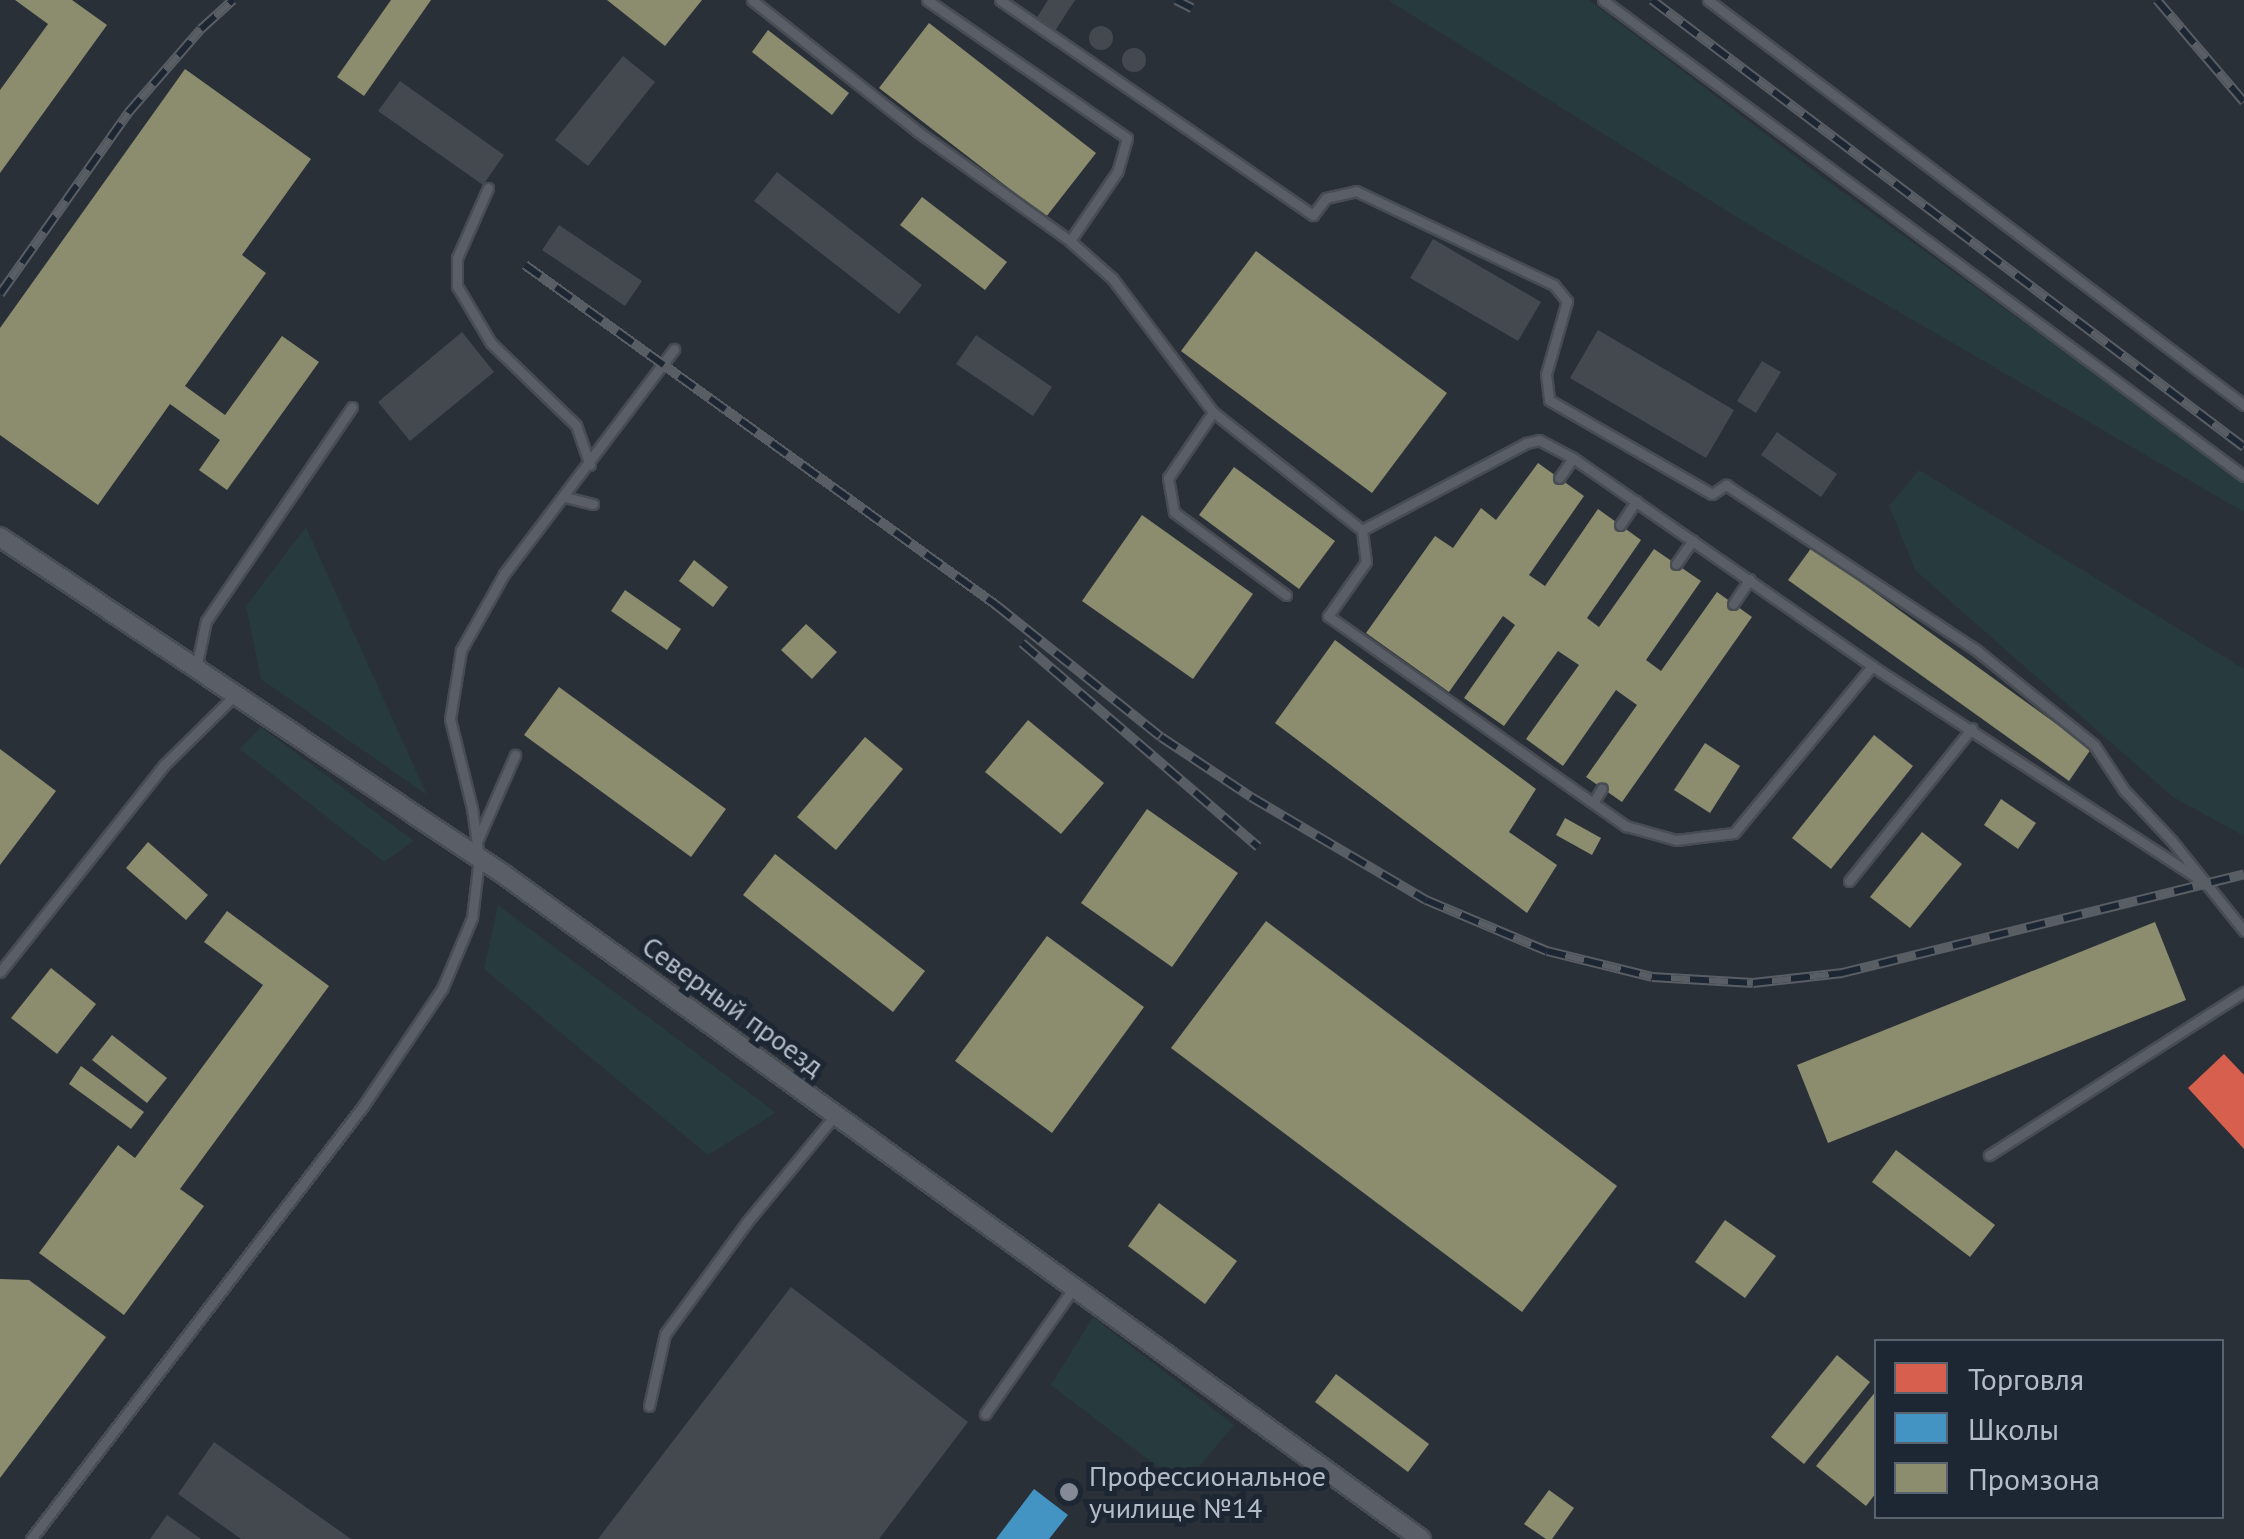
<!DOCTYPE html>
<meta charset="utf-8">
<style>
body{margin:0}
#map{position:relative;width:2244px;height:1539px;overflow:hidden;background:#2a3038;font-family:"PT Sans",sans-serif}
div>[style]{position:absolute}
.green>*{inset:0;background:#273a3e}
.shops>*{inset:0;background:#d6604d}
.schools>*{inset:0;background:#4393c3}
.industry>*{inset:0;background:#8c8c6e}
.building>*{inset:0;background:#444950}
.round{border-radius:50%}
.roads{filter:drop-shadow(2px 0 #484c53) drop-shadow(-2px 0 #484c53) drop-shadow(0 2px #484c53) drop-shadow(0 -2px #484c53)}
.service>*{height:9px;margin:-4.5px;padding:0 4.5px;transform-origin:4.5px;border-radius:4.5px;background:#5a5e66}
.minor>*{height:18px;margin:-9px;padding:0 9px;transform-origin:9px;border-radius:9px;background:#5a5e66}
.rail>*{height:10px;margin-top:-5px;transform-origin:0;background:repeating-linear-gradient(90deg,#1d2633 0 19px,#595d64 0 38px);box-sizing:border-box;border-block:2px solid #595d64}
.dots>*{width:28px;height:28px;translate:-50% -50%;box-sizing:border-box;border:5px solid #1d2633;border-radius:50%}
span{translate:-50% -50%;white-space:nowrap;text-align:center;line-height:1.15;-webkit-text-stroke:10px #1d2633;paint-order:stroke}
.street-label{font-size:28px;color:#b4bcc9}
.poi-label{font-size:28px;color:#b4bcc9}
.left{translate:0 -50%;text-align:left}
.legend{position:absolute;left:1874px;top:1339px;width:350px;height:180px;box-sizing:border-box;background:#1d2633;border:2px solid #59626f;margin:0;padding:12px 18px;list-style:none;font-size:30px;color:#b4bcc9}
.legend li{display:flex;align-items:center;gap:20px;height:50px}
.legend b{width:50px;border:2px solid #59626f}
</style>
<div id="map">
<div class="green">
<i style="clip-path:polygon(1388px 0,1589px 0,1826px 180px,2244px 481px,2244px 512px,1758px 230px)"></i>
<i style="clip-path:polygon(1919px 470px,2244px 669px,2244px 836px,2173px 797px,1916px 571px,1889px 506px)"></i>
<i style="clip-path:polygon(306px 527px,427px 795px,261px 679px,246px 606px)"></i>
<i style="clip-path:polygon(261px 727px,414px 841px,384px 862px,240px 749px)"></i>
<i style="clip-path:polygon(498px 905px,775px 1112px,775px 1113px,708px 1155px,484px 969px)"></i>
<i style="clip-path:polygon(1093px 1317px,1234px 1425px,1183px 1486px,1051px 1385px)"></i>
</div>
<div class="shops">
<i style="clip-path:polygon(2224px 1054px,2244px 1075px,2244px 1149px,2188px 1088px)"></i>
</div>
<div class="schools">
<i style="clip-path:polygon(1034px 1489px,1068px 1515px,1049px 1539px,996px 1539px)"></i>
</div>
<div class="industry">
<i style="clip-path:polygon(15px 0,72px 0,107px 25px,0 173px,0 90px,48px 24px)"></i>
<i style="clip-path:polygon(391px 0,431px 0,364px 96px,337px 77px)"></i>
<i style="clip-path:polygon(607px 0,702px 0,665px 46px)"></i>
<i style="clip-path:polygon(929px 23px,1096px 153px,1046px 217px,879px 88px)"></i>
<i style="clip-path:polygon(768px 30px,849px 93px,832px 115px,752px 52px)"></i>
<i style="clip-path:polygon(185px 69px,311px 159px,242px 255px,266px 273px,185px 386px,225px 415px,282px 336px,319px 362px,227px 490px,199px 470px,220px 440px,170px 404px,98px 505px,0 435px,0 328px)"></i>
<i style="clip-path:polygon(922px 197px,1007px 262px,985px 290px,900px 225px)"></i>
<i style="clip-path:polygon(1256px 251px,1447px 393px,1372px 493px,1181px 351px)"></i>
<i style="clip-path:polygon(1538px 463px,1584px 496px,1529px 575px,1545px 586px,1598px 509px,1641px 540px,1587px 618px,1599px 627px,1654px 549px,1701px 581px,1646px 660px,1661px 671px,1717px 592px,1752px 617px,1622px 802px,1586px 777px,1637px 705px,1616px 690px,1563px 766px,1526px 739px,1579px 665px,1558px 651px,1504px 726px,1464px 698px,1515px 625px,1503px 616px,1449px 692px,1366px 633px,1435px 536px,1453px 548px,1481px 508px,1496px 520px)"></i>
<i style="clip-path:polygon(1234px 467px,1335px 541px,1299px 589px,1199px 515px)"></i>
<i style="clip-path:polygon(1142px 515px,1253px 594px,1193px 679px,1082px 601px)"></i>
<i style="clip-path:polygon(1812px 547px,2091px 749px,2069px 781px,1788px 580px)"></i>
<i style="clip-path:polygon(694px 560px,728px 587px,713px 607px,679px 581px)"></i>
<i style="clip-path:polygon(625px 590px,681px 629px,667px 650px,611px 611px)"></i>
<i style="clip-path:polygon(806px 624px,837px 652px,812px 679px,781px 650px)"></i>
<i style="clip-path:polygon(1335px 640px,1536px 789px,1509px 832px,1557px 865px,1527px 913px,1275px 723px)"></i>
<i style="clip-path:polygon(559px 687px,726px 809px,691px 857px,524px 735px)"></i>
<i style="clip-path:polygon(1028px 720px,1104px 783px,1061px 834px,985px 772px)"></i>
<i style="clip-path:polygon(1874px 735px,1913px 766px,1831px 869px,1792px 838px)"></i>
<i style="clip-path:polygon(865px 737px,903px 769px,836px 850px,797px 817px)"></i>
<i style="clip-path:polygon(1705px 743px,1740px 766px,1710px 813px,1674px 790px)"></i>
<i style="clip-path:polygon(0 749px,56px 791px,0 865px)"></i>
<i style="clip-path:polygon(2001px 799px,2036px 823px,2018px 849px,1984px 825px)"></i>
<i style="clip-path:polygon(1147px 809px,1238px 873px,1172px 967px,1081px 903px)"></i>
<i style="clip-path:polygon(1565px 818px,1601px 838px,1592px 855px,1556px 835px)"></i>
<i style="clip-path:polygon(1922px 832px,1962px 864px,1910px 928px,1870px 897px)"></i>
<i style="clip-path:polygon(148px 842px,208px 895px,186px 920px,126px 868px)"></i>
<i style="clip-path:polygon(775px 854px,925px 971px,893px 1012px,743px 895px)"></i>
<i style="clip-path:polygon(227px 911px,329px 986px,180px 1189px,204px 1206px,124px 1315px,39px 1253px,118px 1145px,135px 1158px,263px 985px,204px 942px)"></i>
<i style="clip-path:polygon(1266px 921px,1617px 1186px,1522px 1312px,1171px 1048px)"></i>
<i style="clip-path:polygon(2155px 922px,2186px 1000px,1828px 1143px,1797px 1065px)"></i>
<i style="clip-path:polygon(1047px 936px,1144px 1007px,1052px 1133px,955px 1061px)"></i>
<i style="clip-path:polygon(51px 968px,96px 1004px,57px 1054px,11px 1018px)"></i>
<i style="clip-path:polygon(112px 1035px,167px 1078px,147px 1103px,92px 1060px)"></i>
<i style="clip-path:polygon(81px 1066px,144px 1112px,131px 1129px,69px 1084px)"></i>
<i style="clip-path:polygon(1896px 1150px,1995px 1225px,1970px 1257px,1872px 1182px)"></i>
<i style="clip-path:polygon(1159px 1203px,1237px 1261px,1205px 1304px,1128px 1246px)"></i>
<i style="clip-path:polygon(1725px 1220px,1776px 1256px,1745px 1298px,1695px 1262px)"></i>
<i style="clip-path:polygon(0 1279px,29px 1280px,106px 1337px,0 1478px)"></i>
<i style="clip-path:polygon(1837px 1355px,1870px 1382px,1804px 1464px,1771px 1437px)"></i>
<i style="clip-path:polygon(1336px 1374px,1429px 1444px,1408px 1472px,1315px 1402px)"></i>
<i style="clip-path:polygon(1876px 1391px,1876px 1493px,1866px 1506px,1816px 1466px)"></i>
<i style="clip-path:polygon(1549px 1490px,1574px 1508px,1552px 1539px,1546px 1539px,1524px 1524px)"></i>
</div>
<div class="building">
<i style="clip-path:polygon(1048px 0,1075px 0,1053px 34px,1034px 22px)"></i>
<i class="round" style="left:1089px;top:26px;width:24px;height:24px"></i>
<i class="round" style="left:1122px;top:48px;width:24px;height:24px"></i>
<i style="clip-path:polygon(623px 56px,655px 82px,588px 166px,555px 140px)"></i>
<i style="clip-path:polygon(400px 81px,504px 155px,483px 185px,378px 111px)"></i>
<i style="clip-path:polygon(777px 172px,922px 285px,899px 314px,754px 201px)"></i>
<i style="clip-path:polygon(559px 225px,642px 281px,625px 306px,542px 250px)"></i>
<i style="clip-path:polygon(1433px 239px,1541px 302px,1518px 341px,1410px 278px)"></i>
<i style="clip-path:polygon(1598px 330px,1734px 410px,1706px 458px,1570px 378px)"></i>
<i style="clip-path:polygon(462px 332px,494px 372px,410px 441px,378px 402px)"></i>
<i style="clip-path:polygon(976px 335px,1052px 387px,1033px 416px,956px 364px)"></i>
<i style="clip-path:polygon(1762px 361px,1781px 372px,1756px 413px,1737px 401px)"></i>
<i style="clip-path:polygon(1777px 432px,1837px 474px,1821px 497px,1761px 455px)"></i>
<i style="clip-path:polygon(791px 1287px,968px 1422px,879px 1539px,598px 1539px)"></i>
<i style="clip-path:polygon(214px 1442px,351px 1539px,241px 1539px,178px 1494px)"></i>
<i style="clip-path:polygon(167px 1515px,201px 1539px,150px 1539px)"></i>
</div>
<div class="roads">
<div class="service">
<i style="left:752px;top:0;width:211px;rotate:38.4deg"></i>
<i style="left:917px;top:131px;width:188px;rotate:35.7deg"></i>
<i style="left:1070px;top:241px;width:56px;rotate:41.4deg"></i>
<i style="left:1112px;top:278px;width:168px;rotate:53deg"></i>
<i style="left:927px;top:0;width:243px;rotate:34.6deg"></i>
<i style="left:1127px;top:138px;width:35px;rotate:106deg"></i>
<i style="left:1117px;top:172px;width:83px;rotate:124.3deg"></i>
<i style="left:1000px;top:0;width:380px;rotate:34.5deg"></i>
<i style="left:1313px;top:215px;width:21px;rotate:-53deg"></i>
<i style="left:1326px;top:198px;width:31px;rotate:-13deg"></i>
<i style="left:1356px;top:191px;width:219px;rotate:25.4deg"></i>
<i style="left:1554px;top:285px;width:21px;rotate:51deg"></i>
<i style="left:1567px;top:301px;width:76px;rotate:106deg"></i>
<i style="left:1546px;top:374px;width:26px;rotate:83deg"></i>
<i style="left:1549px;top:400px;width:188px;rotate:30deg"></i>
<i style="left:1712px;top:494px;width:17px;rotate:-33deg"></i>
<i style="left:1726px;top:485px;width:298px;rotate:33.4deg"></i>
<i style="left:1975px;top:649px;width:153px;rotate:38.9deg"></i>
<i style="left:2094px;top:745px;width:54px;rotate:56.3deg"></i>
<i style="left:2124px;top:790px;width:70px;rotate:46.7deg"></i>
<i style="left:2172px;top:841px;width:115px;rotate:51.3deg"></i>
<i style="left:1603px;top:0;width:798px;rotate:36.6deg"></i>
<i style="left:1708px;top:0;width:672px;rotate:37.07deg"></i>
<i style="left:488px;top:188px;width:77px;rotate:113.9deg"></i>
<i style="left:457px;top:258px;width:28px;rotate:90deg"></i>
<i style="left:457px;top:286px;width:66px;rotate:59.2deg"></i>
<i style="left:491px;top:343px;width:118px;rotate:44deg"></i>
<i style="left:576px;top:425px;width:42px;rotate:70.7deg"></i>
<i style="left:1559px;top:478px;width:24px;rotate:-55deg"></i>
<i style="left:565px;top:497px;width:29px;rotate:14deg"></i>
<i style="left:1620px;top:525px;width:29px;rotate:-56deg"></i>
<i style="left:1362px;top:530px;width:186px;rotate:-27.9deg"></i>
<i style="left:1526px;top:443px;width:13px;rotate:-13deg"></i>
<i style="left:1539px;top:440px;width:38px;rotate:28deg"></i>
<i style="left:1573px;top:458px;width:364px;rotate:34.8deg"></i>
<i style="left:1676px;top:564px;width:29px;rotate:-55deg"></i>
<i style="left:1286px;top:595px;width:139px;rotate:-143.5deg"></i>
<i style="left:1174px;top:512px;width:35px;rotate:-100deg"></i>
<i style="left:1168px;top:478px;width:80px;rotate:-55.7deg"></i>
<i style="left:1213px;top:412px;width:190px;rotate:38.4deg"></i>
<i style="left:1362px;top:530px;width:32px;rotate:83deg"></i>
<i style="left:1366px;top:562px;width:66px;rotate:125.1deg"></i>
<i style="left:1328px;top:616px;width:365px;rotate:35.2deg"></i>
<i style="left:1626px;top:826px;width:52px;rotate:15.6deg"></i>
<i style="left:1676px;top:840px;width:58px;rotate:-6.9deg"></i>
<i style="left:1734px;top:833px;width:217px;rotate:-50.4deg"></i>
<i style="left:1872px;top:666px;width:387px;rotate:33.1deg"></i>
<i style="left:1733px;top:604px;width:30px;rotate:-56deg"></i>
<i style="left:196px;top:668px;width:48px;rotate:-78deg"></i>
<i style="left:206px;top:621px;width:259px;rotate:-55.7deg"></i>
<i style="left:1593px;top:803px;width:17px;rotate:-59deg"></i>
<i style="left:478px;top:839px;width:92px;rotate:-66.2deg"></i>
<i style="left:1849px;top:881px;width:196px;rotate:-51.2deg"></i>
<i style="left:0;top:972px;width:264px;rotate:-51.6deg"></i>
<i style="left:164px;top:765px;width:100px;rotate:-44.6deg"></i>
<i style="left:1989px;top:1155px;width:303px;rotate:-32.6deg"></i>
<i style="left:649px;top:1406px;width:74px;rotate:-77.5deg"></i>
<i style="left:665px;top:1334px;width:139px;rotate:-53.8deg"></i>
<i style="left:747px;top:1222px;width:140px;rotate:-50.5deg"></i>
<i style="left:985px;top:1414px;width:156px;rotate:-54.9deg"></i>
<i style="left:31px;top:1539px;width:546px;rotate:-52.52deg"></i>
<i style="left:363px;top:1106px;width:141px;rotate:-56deg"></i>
<i style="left:442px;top:989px;width:77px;rotate:-67.1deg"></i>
<i style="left:472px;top:918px;width:60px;rotate:-83.3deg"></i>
<i style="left:479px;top:858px;width:50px;rotate:-98deg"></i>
<i style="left:472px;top:808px;width:92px;rotate:-103.9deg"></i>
<i style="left:450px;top:719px;width:70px;rotate:-80.9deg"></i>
<i style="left:461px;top:650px;width:87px;rotate:-60.5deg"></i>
<i style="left:504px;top:574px;width:282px;rotate:-52.9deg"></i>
</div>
<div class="minor">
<i style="left:0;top:537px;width:609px;rotate:33.82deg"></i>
<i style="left:506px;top:876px;width:1130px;rotate:35.93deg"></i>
</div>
</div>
<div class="rail">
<i style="left:1176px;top:0;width:18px;rotate:27deg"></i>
<i style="left:1652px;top:0;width:742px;rotate:37.06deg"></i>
<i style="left:2157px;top:0;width:134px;rotate:49.5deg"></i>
<i style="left:525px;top:265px;width:581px;rotate:35.82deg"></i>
<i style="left:996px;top:605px;width:211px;rotate:38.7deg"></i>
<i style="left:1161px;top:737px;width:108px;rotate:33.7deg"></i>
<i style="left:1251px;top:797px;width:203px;rotate:30.5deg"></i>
<i style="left:1426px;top:900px;width:131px;rotate:22.9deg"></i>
<i style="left:1547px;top:951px;width:108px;rotate:13.9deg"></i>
<i style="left:1652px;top:977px;width:101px;rotate:3.4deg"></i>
<i style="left:1753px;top:983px;width:90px;rotate:-6.4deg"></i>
<i style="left:1842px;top:973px;width:414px;rotate:-13.8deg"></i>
<i style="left:0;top:294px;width:222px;rotate:-54.7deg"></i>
<i style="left:128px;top:113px;width:111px;rotate:-49deg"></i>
<i style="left:201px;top:29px;width:43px;rotate:-42.2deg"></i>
<i style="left:1022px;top:643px;width:312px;rotate:40.8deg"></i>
</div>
<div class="dots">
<i style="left:1069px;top:1492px;background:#848b96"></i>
</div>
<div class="street-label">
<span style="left:733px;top:1006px;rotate:36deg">Северный проезд</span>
</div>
<div class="poi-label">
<span class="left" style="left:1089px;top:1492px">Профессиональное<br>училище №14</span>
</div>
<ul class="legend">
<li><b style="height:28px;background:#d6604d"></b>Торговля</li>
<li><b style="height:28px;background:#4393c3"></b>Школы</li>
<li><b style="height:28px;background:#8c8c6e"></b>Промзона</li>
</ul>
</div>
